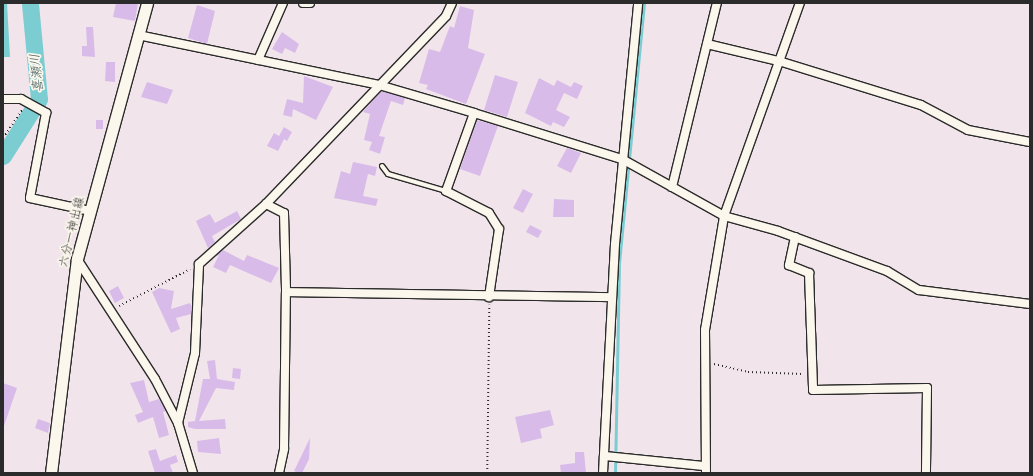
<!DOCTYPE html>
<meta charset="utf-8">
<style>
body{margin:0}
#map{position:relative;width:1033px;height:476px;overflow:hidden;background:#f1e5eb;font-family:"Balsamiq Sans","Klee One",sans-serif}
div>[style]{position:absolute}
.water>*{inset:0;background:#7ccdd2}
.stream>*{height:3px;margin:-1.5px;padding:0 1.5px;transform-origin:1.5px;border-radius:1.5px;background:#7ccdd2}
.river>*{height:17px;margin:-8.5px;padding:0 8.5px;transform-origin:8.5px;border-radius:8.5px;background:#7ccdd2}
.building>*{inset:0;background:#d9bbe9}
.path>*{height:1.5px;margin-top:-0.75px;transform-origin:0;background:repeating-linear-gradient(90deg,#2b2b2b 0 1px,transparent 0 4px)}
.roads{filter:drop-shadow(1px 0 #2b2b2b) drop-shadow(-1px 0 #2b2b2b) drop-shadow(0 1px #2b2b2b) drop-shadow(0 -1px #2b2b2b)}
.lane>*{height:4px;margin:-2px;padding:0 2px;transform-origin:2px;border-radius:2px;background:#fbf7ec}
.street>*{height:8px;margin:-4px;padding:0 4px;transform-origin:4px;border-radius:4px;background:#fbf7ec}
.secondary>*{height:11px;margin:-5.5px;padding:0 5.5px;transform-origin:5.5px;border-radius:5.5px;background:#fbf7ec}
span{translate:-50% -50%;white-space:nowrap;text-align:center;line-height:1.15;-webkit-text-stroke:3.5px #fbf7ec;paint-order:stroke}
.street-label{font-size:12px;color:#2b2b2b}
.water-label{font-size:13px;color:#435c5d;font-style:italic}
.frame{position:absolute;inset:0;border:4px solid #2b2b2b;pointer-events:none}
</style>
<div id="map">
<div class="water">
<i style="clip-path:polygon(3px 3px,7px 3px,10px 57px,3px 57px)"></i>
</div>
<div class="stream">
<i style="left:615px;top:473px;width:210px;rotate:-88.9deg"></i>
<i style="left:619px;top:263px;width:261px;rotate:-84.5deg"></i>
</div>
<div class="river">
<i style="left:3px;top:156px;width:67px;rotate:-57.7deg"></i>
<i style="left:39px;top:99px;width:96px;rotate:-95.4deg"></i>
</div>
<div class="building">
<i style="clip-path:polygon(116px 3px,138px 3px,135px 21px,113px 17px)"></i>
<i style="clip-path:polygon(197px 5px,215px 11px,207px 44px,188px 38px)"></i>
<i style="clip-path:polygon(460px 6px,474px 10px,468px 48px,485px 54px,466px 104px,426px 89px,428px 85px,419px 83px,429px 49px,440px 52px,450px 26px,454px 28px)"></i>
<i style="clip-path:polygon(86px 27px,93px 27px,95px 57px,82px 56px,82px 46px,87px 46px)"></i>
<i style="clip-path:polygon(282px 32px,299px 44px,295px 53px,285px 48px,282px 54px,272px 49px)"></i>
<i style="clip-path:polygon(106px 62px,115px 62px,115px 82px,105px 81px)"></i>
<i style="clip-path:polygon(495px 75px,518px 82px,507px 117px,484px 110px)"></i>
<i style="clip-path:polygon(304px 76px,333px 87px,316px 120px,293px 109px,292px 117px,283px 115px,287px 99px,303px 103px)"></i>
<i style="clip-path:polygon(539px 78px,554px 86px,557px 80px,571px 87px,574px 82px,583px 86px,577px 99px,564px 93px,556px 110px,570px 117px,564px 127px,553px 122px,551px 126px,525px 113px)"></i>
<i style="clip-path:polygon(147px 82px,173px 90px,167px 104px,141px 97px)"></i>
<i style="clip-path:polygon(381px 91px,405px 98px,403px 105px,391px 101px,379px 136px,385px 137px,380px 154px,369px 150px,372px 142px,364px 140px,370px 114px,363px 112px)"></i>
<i style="clip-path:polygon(96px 120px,103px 120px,103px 129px,96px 129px)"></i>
<i style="clip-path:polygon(477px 120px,498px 126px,480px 176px,460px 169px)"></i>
<i style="clip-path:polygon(284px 127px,292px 132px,287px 141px,284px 139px,278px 151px,267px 146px,274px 133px,279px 136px)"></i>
<i style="clip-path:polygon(567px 148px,581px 153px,571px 173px,557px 166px)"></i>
<i style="clip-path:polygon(353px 162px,377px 167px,375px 176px,368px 174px,363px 196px,378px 199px,376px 206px,334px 198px,341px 171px,350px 174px)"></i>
<i style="clip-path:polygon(523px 189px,533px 194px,523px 213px,513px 208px)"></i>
<i style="clip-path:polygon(554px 199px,574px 200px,574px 217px,553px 217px)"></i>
<i style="clip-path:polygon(237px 211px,241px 219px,212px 236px,215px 242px,208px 248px,196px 221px,210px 214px,215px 223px)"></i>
<i style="clip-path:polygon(530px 225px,542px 231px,538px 238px,526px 232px)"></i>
<i style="clip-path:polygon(223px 250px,244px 261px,247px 255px,279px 268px,271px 283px,230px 265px,226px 273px,213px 267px,219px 255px,215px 257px)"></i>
<i style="clip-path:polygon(118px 286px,124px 298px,115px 303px,109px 291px)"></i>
<i style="clip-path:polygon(159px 288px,174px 291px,171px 309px,190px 303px,192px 307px,191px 314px,176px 318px,180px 329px,171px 333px,152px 292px)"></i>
<i style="clip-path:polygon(215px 360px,217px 379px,235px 382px,234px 390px,216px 388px,199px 421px,225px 419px,226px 429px,195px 429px,188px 427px,188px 422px,195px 421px,203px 379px,210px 379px,207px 361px)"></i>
<i style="clip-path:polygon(233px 368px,241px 369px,240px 379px,232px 378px)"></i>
<i style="clip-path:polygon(144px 380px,149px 402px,159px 399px,166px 411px,163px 412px,169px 435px,159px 438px,153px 417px,138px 423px,135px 415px,143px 412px,130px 383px)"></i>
<i style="clip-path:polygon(3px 383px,17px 388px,4px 426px,3px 426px)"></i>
<i style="clip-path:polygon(550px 410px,554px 425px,540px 429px,542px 438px,521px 443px,515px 417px)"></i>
<i style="clip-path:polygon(38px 419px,50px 423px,48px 433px,35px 428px)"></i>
<i style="clip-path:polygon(219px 438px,221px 454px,198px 452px,197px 441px)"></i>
<i style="clip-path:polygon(310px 438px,309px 459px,302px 473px,298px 473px,294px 471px)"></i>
<i style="clip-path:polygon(156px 449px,160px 461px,176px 455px,178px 462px,170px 465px,173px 473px,155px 473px,148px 451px)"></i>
<i style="clip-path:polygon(575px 452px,584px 452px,586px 473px,561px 473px,560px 465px,575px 463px)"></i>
</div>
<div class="path">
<i style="left:3px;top:138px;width:34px;rotate:-56deg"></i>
<i style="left:119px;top:306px;width:80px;rotate:-27.5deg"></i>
<i style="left:714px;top:364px;width:35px;rotate:13deg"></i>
<i style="left:748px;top:372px;width:55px;rotate:2.1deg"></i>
<i style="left:487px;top:473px;width:168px;rotate:-89.3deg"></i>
</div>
<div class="roads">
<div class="lane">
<i style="left:382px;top:166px;width:10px;rotate:53deg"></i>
<i style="left:388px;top:174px;width:60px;rotate:16.3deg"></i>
</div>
<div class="street">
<i style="left:303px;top:3px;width:7px"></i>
<i style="left:138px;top:35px;width:246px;rotate:11.7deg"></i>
<i style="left:379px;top:85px;width:99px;rotate:16.4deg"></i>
<i style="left:474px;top:113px;width:155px;rotate:17.3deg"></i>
<i style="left:622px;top:159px;width:117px;rotate:29.2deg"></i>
<i style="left:724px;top:216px;width:56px;rotate:15.5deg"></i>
<i style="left:778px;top:231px;width:116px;rotate:20.2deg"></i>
<i style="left:887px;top:271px;width:37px;rotate:31deg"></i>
<i style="left:919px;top:290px;width:112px;rotate:7.2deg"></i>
<i style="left:707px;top:44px;width:77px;rotate:13.5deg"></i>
<i style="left:782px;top:62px;width:145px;rotate:17.2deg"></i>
<i style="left:921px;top:105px;width:53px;rotate:28deg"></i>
<i style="left:968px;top:130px;width:63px;rotate:11deg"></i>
<i style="left:258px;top:60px;width:62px;rotate:-66.3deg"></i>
<i style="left:3px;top:99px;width:18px"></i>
<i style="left:21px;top:99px;width:29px;rotate:29deg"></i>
<i style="left:46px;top:113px;width:86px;rotate:100.7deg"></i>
<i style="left:30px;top:198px;width:61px;rotate:12.2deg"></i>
<i style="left:474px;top:113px;width:83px;rotate:109.7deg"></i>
<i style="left:446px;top:191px;width:48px;rotate:27.1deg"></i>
<i style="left:489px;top:213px;width:19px;rotate:58deg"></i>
<i style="left:499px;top:229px;width:69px;rotate:98.4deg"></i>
<i style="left:672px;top:187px;width:189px;rotate:-76.3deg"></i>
<i style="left:266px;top:204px;width:20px;rotate:27deg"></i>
<i style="left:284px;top:213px;width:79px;rotate:88.5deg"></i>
<i style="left:795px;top:237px;width:29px;rotate:102deg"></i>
<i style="left:789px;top:265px;width:22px;rotate:22deg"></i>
<i style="left:809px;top:273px;width:117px;rotate:88deg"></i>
<i style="left:813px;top:390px;width:114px;rotate:-1deg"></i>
<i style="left:927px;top:388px;width:85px;rotate:90.7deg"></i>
<i style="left:77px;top:259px;width:143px;rotate:57deg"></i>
<i style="left:155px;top:379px;width:50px;rotate:62.4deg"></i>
<i style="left:178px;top:423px;width:52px;rotate:73.3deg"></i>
<i style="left:178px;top:423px;width:72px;rotate:-76.3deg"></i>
<i style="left:195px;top:353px;width:89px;rotate:-87.4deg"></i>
<i style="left:199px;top:264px;width:90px;rotate:-41.8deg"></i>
<i style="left:266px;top:204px;width:260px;rotate:-46.2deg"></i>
<i style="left:446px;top:16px;width:14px;rotate:-65deg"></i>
<i style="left:604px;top:456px;width:101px;rotate:5.7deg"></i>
<i style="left:279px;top:473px;width:25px;rotate:-78deg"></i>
<i style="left:284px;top:449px;width:157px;rotate:-89.3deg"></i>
<i style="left:286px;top:292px;width:326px;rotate:0.9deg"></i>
<i style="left:603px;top:473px;width:229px;rotate:-87deg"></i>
<i style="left:615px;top:244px;width:242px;rotate:-84.5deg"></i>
<i style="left:706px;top:473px;width:143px;rotate:-90.4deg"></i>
<i style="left:705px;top:330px;width:116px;rotate:-80.5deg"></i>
<i style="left:724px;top:216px;width:226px;rotate:-70.4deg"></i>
</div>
<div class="secondary">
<i style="left:51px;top:473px;width:216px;rotate:-83.1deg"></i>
<i style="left:77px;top:259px;width:265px;rotate:-74.7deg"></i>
</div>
</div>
<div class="street-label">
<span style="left:72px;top:232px;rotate:-76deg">六分一神出線</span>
</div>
<div class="water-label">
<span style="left:37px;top:73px;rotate:-96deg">喜瀬川</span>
</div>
<div class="frame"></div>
</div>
